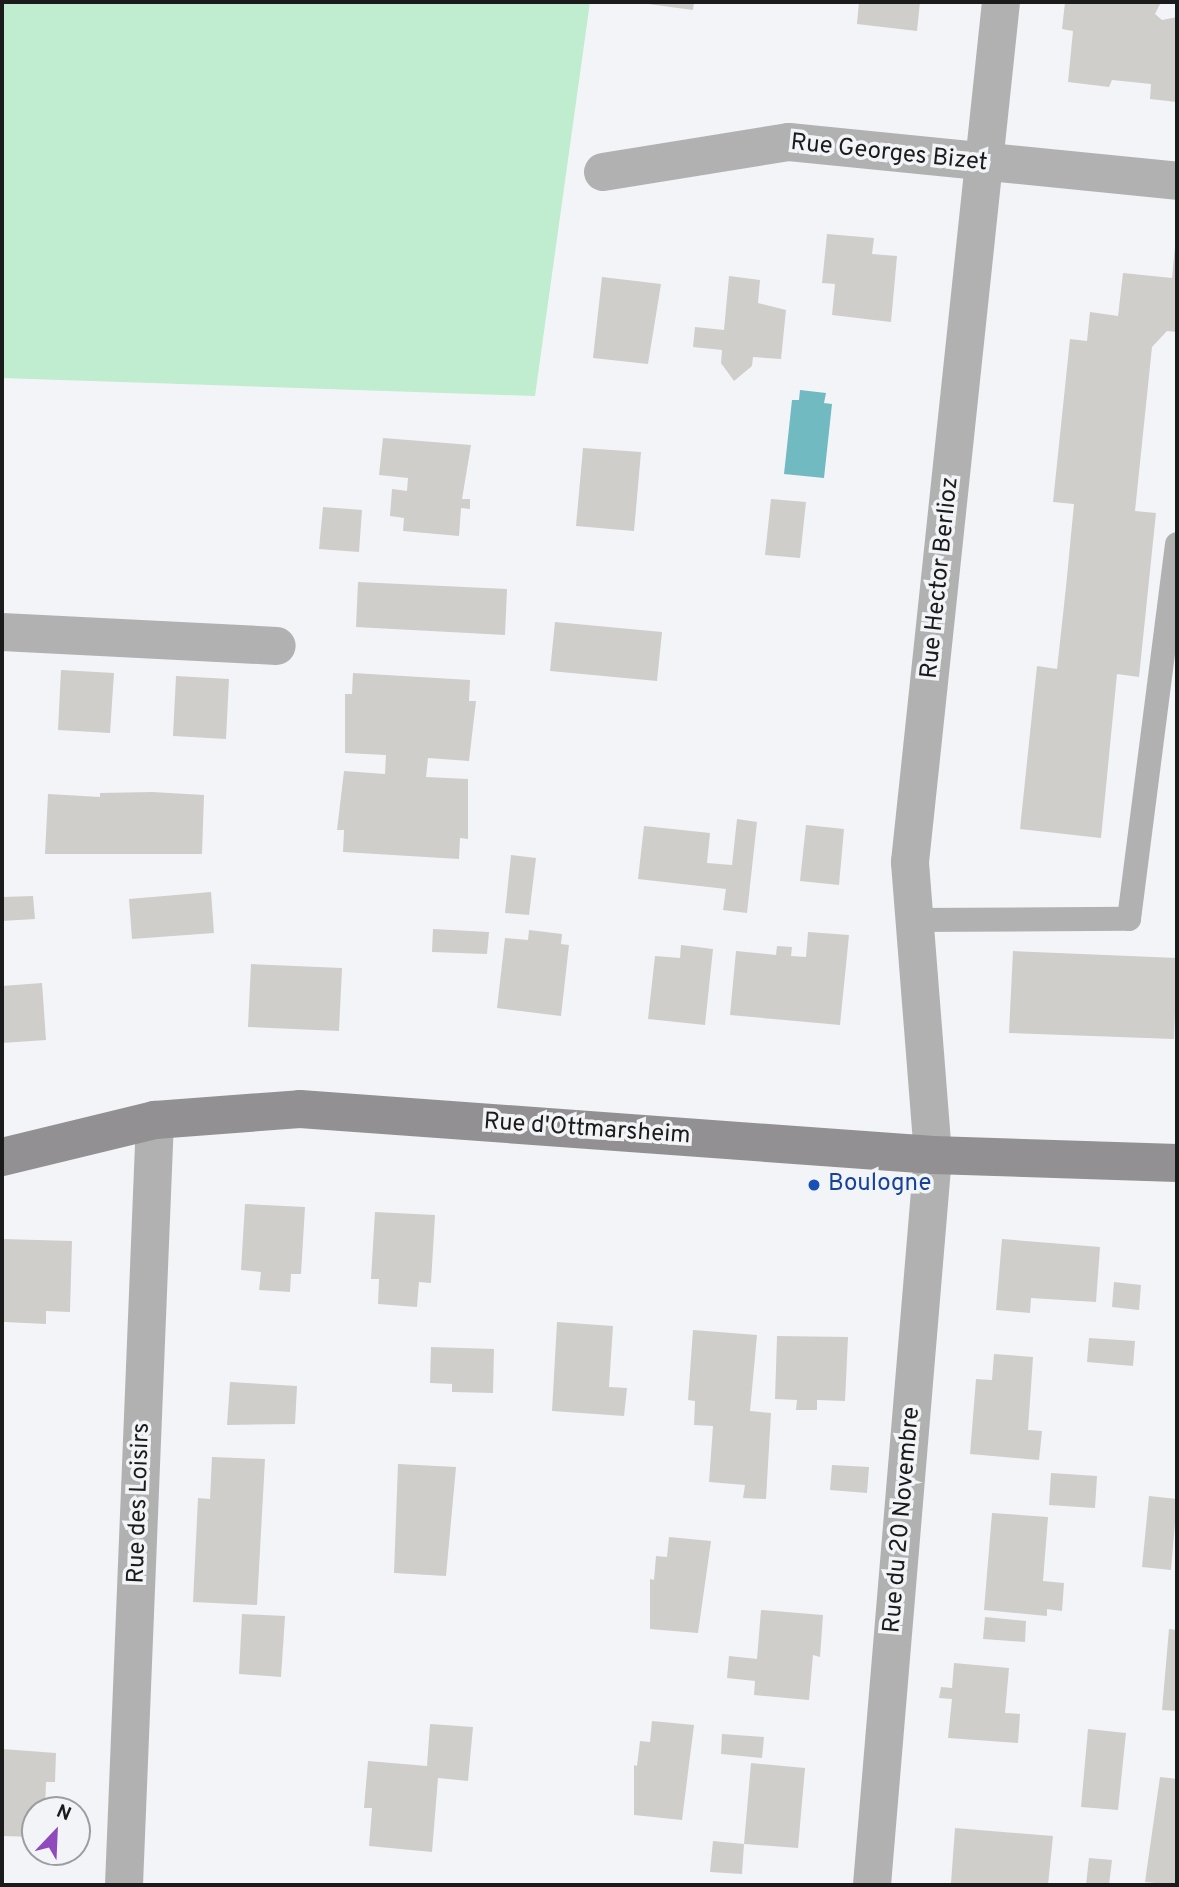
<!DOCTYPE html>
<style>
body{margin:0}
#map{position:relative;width:1179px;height:1887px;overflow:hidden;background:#f3f4f7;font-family:Overpass,sans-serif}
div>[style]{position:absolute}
.green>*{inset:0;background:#c0eccf}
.water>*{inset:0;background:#72bac1}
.building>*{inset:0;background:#d0cecb}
.service>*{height:24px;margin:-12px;padding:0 12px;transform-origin:12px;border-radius:12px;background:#b2b1b2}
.minor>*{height:38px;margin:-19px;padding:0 19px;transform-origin:19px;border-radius:19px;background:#b2b1b2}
.secondary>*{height:38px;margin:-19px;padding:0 19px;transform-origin:19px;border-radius:19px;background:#929092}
.dots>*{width:19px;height:19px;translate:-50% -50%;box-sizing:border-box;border:4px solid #f3f4f7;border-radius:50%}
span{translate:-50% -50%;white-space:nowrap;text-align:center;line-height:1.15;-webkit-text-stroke:7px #f3f4f7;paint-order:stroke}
.street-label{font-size:24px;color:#1b1b1c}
.transit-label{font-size:24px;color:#164399}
.left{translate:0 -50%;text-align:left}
.frame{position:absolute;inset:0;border:4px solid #1b1b1c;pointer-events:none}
.north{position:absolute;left:21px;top:1796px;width:70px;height:70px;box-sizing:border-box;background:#f3f4f7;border:2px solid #9d9d9f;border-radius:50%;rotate:23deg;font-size:19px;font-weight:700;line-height:28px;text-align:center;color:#1b1b1c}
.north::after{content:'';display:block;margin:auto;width:24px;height:32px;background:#914abd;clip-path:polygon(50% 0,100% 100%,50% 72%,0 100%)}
</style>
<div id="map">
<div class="green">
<i style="clip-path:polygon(2px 2px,590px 2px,535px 396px,2px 378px)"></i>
</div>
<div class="water">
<i style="clip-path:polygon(800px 390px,826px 393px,824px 403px,832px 404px,824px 478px,784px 474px,792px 400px,799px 400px)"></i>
</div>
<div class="building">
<i style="clip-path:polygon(633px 2px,694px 2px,693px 10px)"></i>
<i style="clip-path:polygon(859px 2px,920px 2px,917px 31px,857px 24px)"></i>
<i style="clip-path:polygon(1065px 2px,1161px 2px,1155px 14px,1162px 20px,1177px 17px,1177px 102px,1150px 99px,1151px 84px,1112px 80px,1109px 87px,1068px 82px,1073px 31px,1062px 29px)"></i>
<i style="clip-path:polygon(827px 234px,874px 238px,872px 254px,897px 256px,891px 322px,832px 315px,835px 284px,822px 283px)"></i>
<i style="clip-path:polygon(1175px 246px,1177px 332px,1167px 331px,1152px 347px,1135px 511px,1156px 513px,1139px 677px,1117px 674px,1101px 838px,1020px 829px,1037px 666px,1057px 669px,1066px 587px,1074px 504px,1053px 502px,1070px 339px,1087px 341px,1090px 312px,1118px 316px,1123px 273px,1172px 278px)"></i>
<i style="clip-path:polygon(729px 276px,760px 280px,758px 303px,786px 310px,781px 359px,753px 357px,752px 366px,734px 381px,721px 363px,722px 350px,693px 347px,695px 327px,724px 330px)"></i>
<i style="clip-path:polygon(602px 277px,661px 284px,648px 364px,593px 358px)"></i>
<i style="clip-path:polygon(383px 438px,471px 445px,462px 499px,470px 499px,470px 509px,461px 508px,459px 536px,403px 531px,404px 518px,390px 516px,392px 489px,407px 491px,408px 478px,379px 475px)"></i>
<i style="clip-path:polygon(583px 448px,641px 452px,634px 531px,576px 526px)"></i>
<i style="clip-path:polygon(771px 499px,806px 502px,800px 558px,765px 555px)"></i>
<i style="clip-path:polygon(323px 507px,362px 510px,359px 552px,319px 549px)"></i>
<i style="clip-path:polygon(358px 582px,507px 589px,505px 635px,356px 627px)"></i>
<i style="clip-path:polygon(555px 622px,662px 632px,657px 681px,550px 671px)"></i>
<i style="clip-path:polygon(61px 670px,114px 673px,110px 733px,58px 730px)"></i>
<i style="clip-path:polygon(353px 673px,470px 680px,469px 701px,476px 701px,469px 761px,428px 758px,426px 777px,468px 779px,468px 839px,460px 838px,459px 859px,343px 852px,344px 830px,337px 830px,344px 771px,385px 774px,386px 755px,345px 753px,345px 694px,352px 694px)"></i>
<i style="clip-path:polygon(176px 676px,229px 679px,226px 739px,173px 736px)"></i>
<i style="clip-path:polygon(152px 792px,204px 795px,202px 854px,45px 854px,48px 794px,100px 797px,100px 793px)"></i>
<i style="clip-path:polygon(737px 819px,757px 822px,747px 913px,723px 910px,726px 889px,638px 879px,644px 826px,710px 833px,707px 863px,732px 865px)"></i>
<i style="clip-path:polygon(806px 825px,844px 829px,839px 885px,800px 881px)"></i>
<i style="clip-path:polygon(511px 855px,536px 858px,529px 915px,505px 913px)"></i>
<i style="clip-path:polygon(211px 892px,214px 933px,132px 939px,129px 899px)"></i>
<i style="clip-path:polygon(33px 896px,35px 919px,2px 921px,2px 897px)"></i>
<i style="clip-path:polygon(433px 929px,489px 932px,487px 954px,432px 952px)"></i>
<i style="clip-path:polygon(529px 930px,562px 934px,561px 944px,569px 945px,561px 1016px,497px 1008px,505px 938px,528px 940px)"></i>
<i style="clip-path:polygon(808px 932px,849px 935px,840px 1025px,730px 1015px,736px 951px,776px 955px,777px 946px,792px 947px,791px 956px,806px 957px)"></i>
<i style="clip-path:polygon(681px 945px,713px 949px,705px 1025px,648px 1019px,655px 956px,680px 958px)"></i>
<i style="clip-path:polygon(1013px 951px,1177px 958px,1174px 1039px,1009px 1033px)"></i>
<i style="clip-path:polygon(251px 964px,342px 968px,339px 1031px,248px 1027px)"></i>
<i style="clip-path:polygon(42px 983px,46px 1040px,2px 1043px,2px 986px)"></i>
<i style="clip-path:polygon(245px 1204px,305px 1207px,301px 1274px,291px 1274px,290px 1292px,259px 1290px,261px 1272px,241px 1270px)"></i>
<i style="clip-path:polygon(375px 1212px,435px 1215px,431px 1283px,419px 1282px,417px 1307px,378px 1304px,379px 1279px,371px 1279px)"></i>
<i style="clip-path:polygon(3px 1239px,72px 1241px,70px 1312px,46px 1311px,46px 1324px,4px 1322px)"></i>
<i style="clip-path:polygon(1002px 1239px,1100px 1247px,1096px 1302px,1031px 1298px,1030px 1313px,996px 1310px)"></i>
<i style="clip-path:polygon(1114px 1282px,1141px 1285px,1139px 1310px,1112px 1307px)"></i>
<i style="clip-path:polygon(557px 1322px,613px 1326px,609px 1387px,627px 1388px,624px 1416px,552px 1411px)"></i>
<i style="clip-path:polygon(693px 1330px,757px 1335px,750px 1411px,771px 1413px,766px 1499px,743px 1498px,745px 1485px,709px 1482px,713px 1426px,694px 1425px,695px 1401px,688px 1400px)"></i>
<i style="clip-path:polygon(777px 1336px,848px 1337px,845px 1401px,817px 1400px,817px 1410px,796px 1410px,797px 1400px,775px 1399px)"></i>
<i style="clip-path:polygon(1089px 1338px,1135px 1341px,1133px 1366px,1087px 1362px)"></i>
<i style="clip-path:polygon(431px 1347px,494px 1349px,493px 1393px,452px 1392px,452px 1384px,430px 1383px)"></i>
<i style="clip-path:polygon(994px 1354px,1033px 1357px,1028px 1430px,1042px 1431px,1039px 1460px,970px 1454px,976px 1379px,992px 1380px)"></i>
<i style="clip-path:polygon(230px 1382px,297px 1386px,295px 1424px,227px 1425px)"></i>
<i style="clip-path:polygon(212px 1457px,265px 1459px,257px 1605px,193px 1602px,198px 1498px,210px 1499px)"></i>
<i style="clip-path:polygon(398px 1464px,456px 1467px,446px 1576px,394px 1573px)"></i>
<i style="clip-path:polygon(832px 1465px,869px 1467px,867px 1493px,830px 1490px)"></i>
<i style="clip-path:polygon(1051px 1473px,1097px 1476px,1095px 1508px,1049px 1505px)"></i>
<i style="clip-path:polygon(1149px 1496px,1177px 1499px,1171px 1570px,1142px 1567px)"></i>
<i style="clip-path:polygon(992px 1513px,1048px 1517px,1043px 1581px,1064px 1583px,1062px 1611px,1047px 1609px,1047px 1616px,984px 1610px)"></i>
<i style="clip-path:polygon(669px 1537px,711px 1541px,698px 1633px,650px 1629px,650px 1579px,654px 1580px,656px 1556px,667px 1557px)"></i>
<i style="clip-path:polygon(761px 1610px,823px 1615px,820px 1657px,813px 1655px,809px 1700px,754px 1695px,755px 1681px,727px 1678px,729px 1656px,757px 1659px)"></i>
<i style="clip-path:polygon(242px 1614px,285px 1616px,281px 1677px,239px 1674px)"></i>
<i style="clip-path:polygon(985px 1617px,1026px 1621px,1025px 1642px,983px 1639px)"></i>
<i style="clip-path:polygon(1169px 1629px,1177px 1630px,1177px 1711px,1162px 1710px)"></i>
<i style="clip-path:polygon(954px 1663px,1009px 1668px,1005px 1713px,1020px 1714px,1018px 1743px,948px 1738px,952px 1699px,939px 1698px,941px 1687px,952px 1688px)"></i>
<i style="clip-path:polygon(652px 1721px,694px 1725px,682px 1820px,634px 1815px,634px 1765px,637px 1766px,640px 1741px,650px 1742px)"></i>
<i style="clip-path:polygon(430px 1724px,473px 1727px,468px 1781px,438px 1778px,432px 1852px,369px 1846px,372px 1808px,364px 1808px,368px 1761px,427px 1766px)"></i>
<i style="clip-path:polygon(1088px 1729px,1126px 1733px,1118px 1810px,1081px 1807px)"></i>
<i style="clip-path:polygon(722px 1734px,764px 1737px,762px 1758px,721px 1754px)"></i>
<i style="clip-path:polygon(2px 1749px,56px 1753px,55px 1782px,46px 1782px,45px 1810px,35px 1810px,35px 1837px,2px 1836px)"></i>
<i style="clip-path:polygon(751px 1763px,805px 1768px,798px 1848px,744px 1844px)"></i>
<i style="clip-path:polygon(1160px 1777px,1177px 1779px,1177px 1885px,1145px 1882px)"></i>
<i style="clip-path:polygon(955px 1828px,1053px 1836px,1048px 1885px,951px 1883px)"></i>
<i style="clip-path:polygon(713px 1841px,744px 1844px,742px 1874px,710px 1872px)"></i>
<i style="clip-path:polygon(1089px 1858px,1112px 1860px,1109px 1885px,1086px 1885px)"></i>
</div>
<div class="service">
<i style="left:914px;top:920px;width:215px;rotate:-0.3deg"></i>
<i style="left:1129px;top:919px;width:378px;rotate:-82.7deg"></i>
</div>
<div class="minor">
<i style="left:603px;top:172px;width:188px;rotate:-9.2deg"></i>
<i style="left:789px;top:142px;width:390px;rotate:5.7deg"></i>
<i style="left:2px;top:632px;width:275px;rotate:2.9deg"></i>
<i style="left:124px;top:1885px;width:766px;rotate:-87.68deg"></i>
<i style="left:872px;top:1885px;width:733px;rotate:-85.22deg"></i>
<i style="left:933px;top:1155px;width:294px;rotate:-94.5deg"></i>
<i style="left:910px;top:862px;width:865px;rotate:-83.96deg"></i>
</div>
<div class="secondary">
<i style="left:2px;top:1157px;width:157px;rotate:-13.6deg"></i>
<i style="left:155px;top:1120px;width:145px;rotate:-4.3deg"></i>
<i style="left:300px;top:1109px;width:635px;rotate:4.16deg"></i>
<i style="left:933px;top:1155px;width:244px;rotate:1.9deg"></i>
</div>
<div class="dots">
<i style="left:814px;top:1185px;background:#1a4fb4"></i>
</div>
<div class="street-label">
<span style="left:889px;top:154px;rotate:6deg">Rue Georges Bizet</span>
<span style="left:941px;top:578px;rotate:-84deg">Rue Hector Berlioz</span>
<span style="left:587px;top:1130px;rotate:4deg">Rue d'Ottmarsheim</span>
<span style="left:140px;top:1503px;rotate:-88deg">Rue des Loisirs</span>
<span style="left:903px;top:1520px;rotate:-85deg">Rue du 20 Novembre</span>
</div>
<div class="transit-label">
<span class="left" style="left:828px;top:1185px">Boulogne</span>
</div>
<div class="frame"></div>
<div class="north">N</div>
</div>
